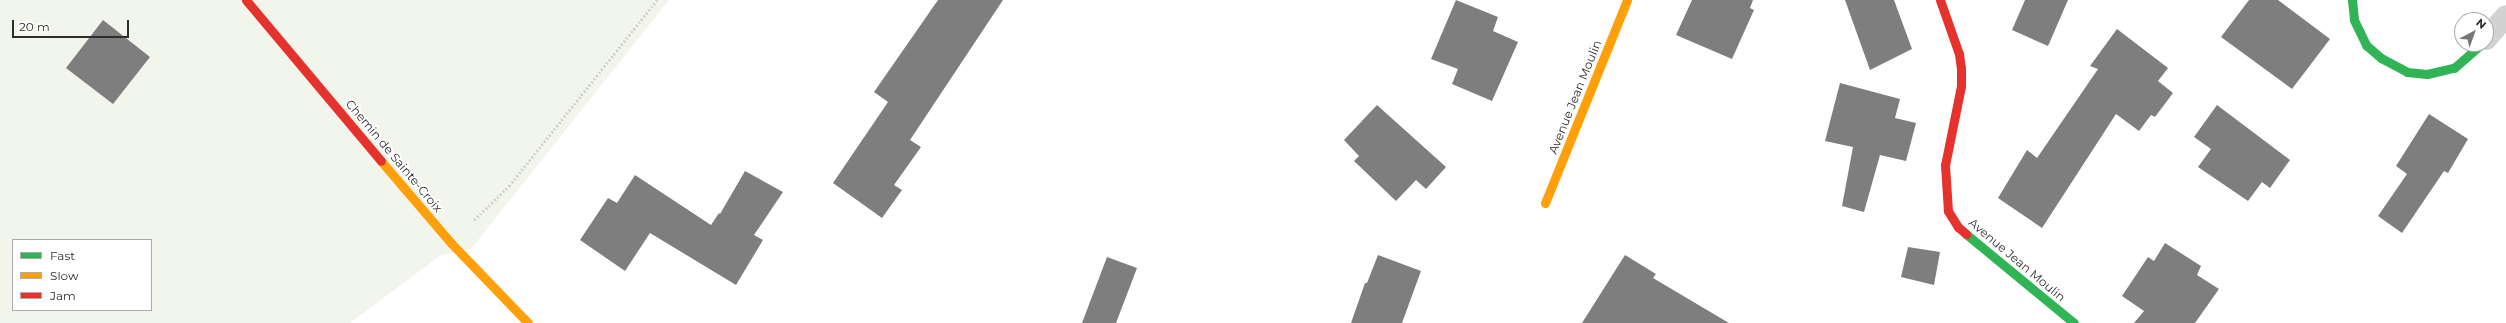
<!DOCTYPE html>
<style>
body{margin:0}
#map{position:relative;width:2506px;height:323px;overflow:hidden;background:#fff;font-family:Montserrat,sans-serif}
div>[style]{position:absolute}
.green>*{inset:0;background:#f2f5eb}
.building>*{inset:0;background:#7e7e7e}
.path>*{height:2.5px;margin-top:-1.25px;transform-origin:0;background:repeating-linear-gradient(90deg,#d2d2d2 0 2px,transparent 0 4px)}
.street>*{height:22px;margin:-11px;padding:0 11px;transform-origin:11px;border-radius:11px;background:#d2d2d2}
.fast>*{height:9px;margin:-4.5px;padding:0 4.5px;transform-origin:4.5px;border-radius:4.5px;background:#30b455}
.slow>*{height:9px;margin:-4.5px;padding:0 4.5px;transform-origin:4.5px;border-radius:4.5px;background:#ff9f0a}
.jam>*{height:9px;margin:-4.5px;padding:0 4.5px;transform-origin:4.5px;border-radius:4.5px;background:#e5322d}
span{translate:-50% -50%;white-space:nowrap;text-align:center;line-height:1.15;-webkit-text-stroke:4px #fff;paint-order:stroke}
.street-label{font-size:12px;color:#2d2d2d}
.legend{position:absolute;left:12px;top:239px;width:140px;height:72px;box-sizing:border-box;background:#fff;border:1px solid #ababab;margin:0;padding:5px 7px;list-style:none;font-size:12px;color:#2d2d2d}
.legend li{display:flex;align-items:center;gap:8px;height:20px}
.legend b{width:20px;border:1px solid #ababab}
.north{position:absolute;left:2454px;top:12px;width:40px;height:40px;box-sizing:border-box;background:#fff;border:1px solid #ababab;border-radius:50%;rotate:41deg;font-size:11px;font-weight:700;line-height:16px;text-align:center;color:#2d2d2d}
.north::after{content:'';display:block;margin:auto;width:14px;height:18px;background:#767676;clip-path:polygon(50% 0,100% 100%,50% 72%,0 100%)}
.scale{position:absolute;left:12px;top:20px;width:117px;height:18px;box-sizing:border-box;border:2px solid #2d2d2d;border-top:0;padding-left:5px;font-size:12px;line-height:14px;white-space:nowrap;color:#2d2d2d;-webkit-text-stroke:3px #fff;paint-order:stroke}
</style>
<div id="map">
<div class="green">
<i style="clip-path:polygon(evenodd,0 0,669px 0,471px 249px,441px 255px,350px 323px,0 323px,0 0,13px 240px,151px 240px,151px 310px,13px 310px,13px 240px)"></i>
</div>
<div class="building">
<i style="clip-path:polygon(938px 0,1003px 0,910px 140px,921px 147px,894px 185px,902px 190px,882px 218px,833px 183px,888px 102px,874px 92px)"></i>
<i style="clip-path:polygon(1456px 0,1498px 17px,1493px 31px,1518px 42px,1492px 101px,1452px 84px,1458px 69px,1431px 59px)"></i>
<i style="clip-path:polygon(1692px 0,1753px 0,1750px 8px,1754px 10px,1732px 59px,1676px 35px)"></i>
<i style="clip-path:polygon(1845px 0,1894px 0,1912px 49px,1870px 70px)"></i>
<i style="clip-path:polygon(2025px 0,2068px 0,2048px 46px,2012px 30px)"></i>
<i style="clip-path:polygon(2249px 0,2278px 0,2330px 39px,2292px 89px,2221px 37px)"></i>
<i style="clip-path:polygon(103px 20px,150px 57px,113px 104px,66px 68px)"></i>
<i style="clip-path:polygon(2117px 29px,2168px 68px,2158px 81px,2173px 93px,2155px 117px,2151px 115px,2139px 131px,2116px 114px,2042px 228px,1998px 198px,2027px 150px,2037px 158px,2098px 69px,2090px 66px)"></i>
<i style="clip-path:polygon(1840px 83px,1900px 99px,1895px 118px,1916px 123px,1906px 161px,1880px 155px,1864px 212px,1842px 206px,1853px 147px,1825px 141px)"></i>
<i style="clip-path:polygon(1377px 105px,1446px 167px,1426px 189px,1416px 180px,1396px 201px,1354px 161px,1359px 156px,1344px 140px)"></i>
<i style="clip-path:polygon(2217px 105px,2290px 160px,2270px 188px,2262px 182px,2248px 201px,2198px 167px,2211px 149px,2194px 137px)"></i>
<i style="clip-path:polygon(2429px 114px,2468px 139px,2448px 173px,2444px 171px,2402px 233px,2378px 216px,2407px 174px,2396px 166px)"></i>
<i style="clip-path:polygon(745px 171px,783px 192px,754px 235px,763px 240px,736px 285px,650px 233px,625px 271px,580px 240px,608px 198px,617px 203px,635px 175px,711px 225px,719px 213px,720px 214px)"></i>
<i style="clip-path:polygon(2165px 243px,2201px 266px,2197px 275px,2219px 289px,2195px 323px,2134px 323px,2144px 311px,2122px 296px,2148px 257px,2154px 261px)"></i>
<i style="clip-path:polygon(1908px 247px,1940px 252px,1934px 285px,1901px 277px)"></i>
<i style="clip-path:polygon(1378px 255px,1421px 271px,1402px 323px,1351px 323px,1365px 283px,1367px 283px)"></i>
<i style="clip-path:polygon(1625px 255px,1656px 274px,1653px 278px,1729px 323px,1582px 323px)"></i>
<i style="clip-path:polygon(1107px 257px,1137px 268px,1116px 323px,1082px 323px)"></i>
</div>
<div class="path">
<i style="left:474px;top:220px;width:49px;rotate:-44.2deg"></i>
<i style="left:509px;top:186px;width:238px;rotate:-51.5deg"></i>
</div>
<div class="street">
<i style="left:2486px;top:39px;width:30px;rotate:-49deg"></i>
</div>
<div class="fast">
<i style="left:2352px;top:0;width:20px;rotate:84deg"></i>
<i style="left:2354px;top:20px;width:28px;rotate:64deg"></i>
<i style="left:2366px;top:45px;width:20px;rotate:41deg"></i>
<i style="left:2381px;top:58px;width:30px;rotate:28deg"></i>
<i style="left:2407px;top:72px;width:20px;rotate:6deg"></i>
<i style="left:2427px;top:74px;width:28px;rotate:-13deg"></i>
<i style="left:2454px;top:68px;width:37px;rotate:-41deg"></i>
<i style="left:1966px;top:234px;width:140px;rotate:39.5deg"></i>
</div>
<div class="slow">
<i style="left:381px;top:161px;width:108px;rotate:49.5deg"></i>
<i style="left:451px;top:243px;width:111px;rotate:46.1deg"></i>
<i style="left:1545px;top:203px;width:219px;rotate:-68deg"></i>
</div>
<div class="jam">
<i style="left:246px;top:0;width:210px;rotate:50deg"></i>
<i style="left:1940px;top:0;width:57px;rotate:70.6deg"></i>
<i style="left:1959px;top:54px;width:14px;rotate:82deg"></i>
<i style="left:1961px;top:68px;width:18px;rotate:90deg"></i>
<i style="left:1961px;top:86px;width:81px;rotate:101.4deg"></i>
<i style="left:1945px;top:165px;width:46px;rotate:86.3deg"></i>
<i style="left:1948px;top:211px;width:19px;rotate:58deg"></i>
<i style="left:1958px;top:227px;width:11px;rotate:41deg"></i>
</div>
<div class="street-label">
<span style="left:1575px;top:97px;rotate:-68deg">Avenue Jean Moulin</span>
<span style="left:394px;top:156px;rotate:50deg">Chemin de Sainte-Croix</span>
<span style="left:2017px;top:260px;rotate:40deg">Avenue Jean Moulin</span>
</div>
<ul class="legend">
<li><b style="height:5px;background:#30b455"></b>Fast</li>
<li><b style="height:5px;background:#ff9f0a"></b>Slow</li>
<li><b style="height:5px;background:#e5322d"></b>Jam</li>
</ul>
<div class="north">N</div>
<div class="scale">20 m</div>
</div>
